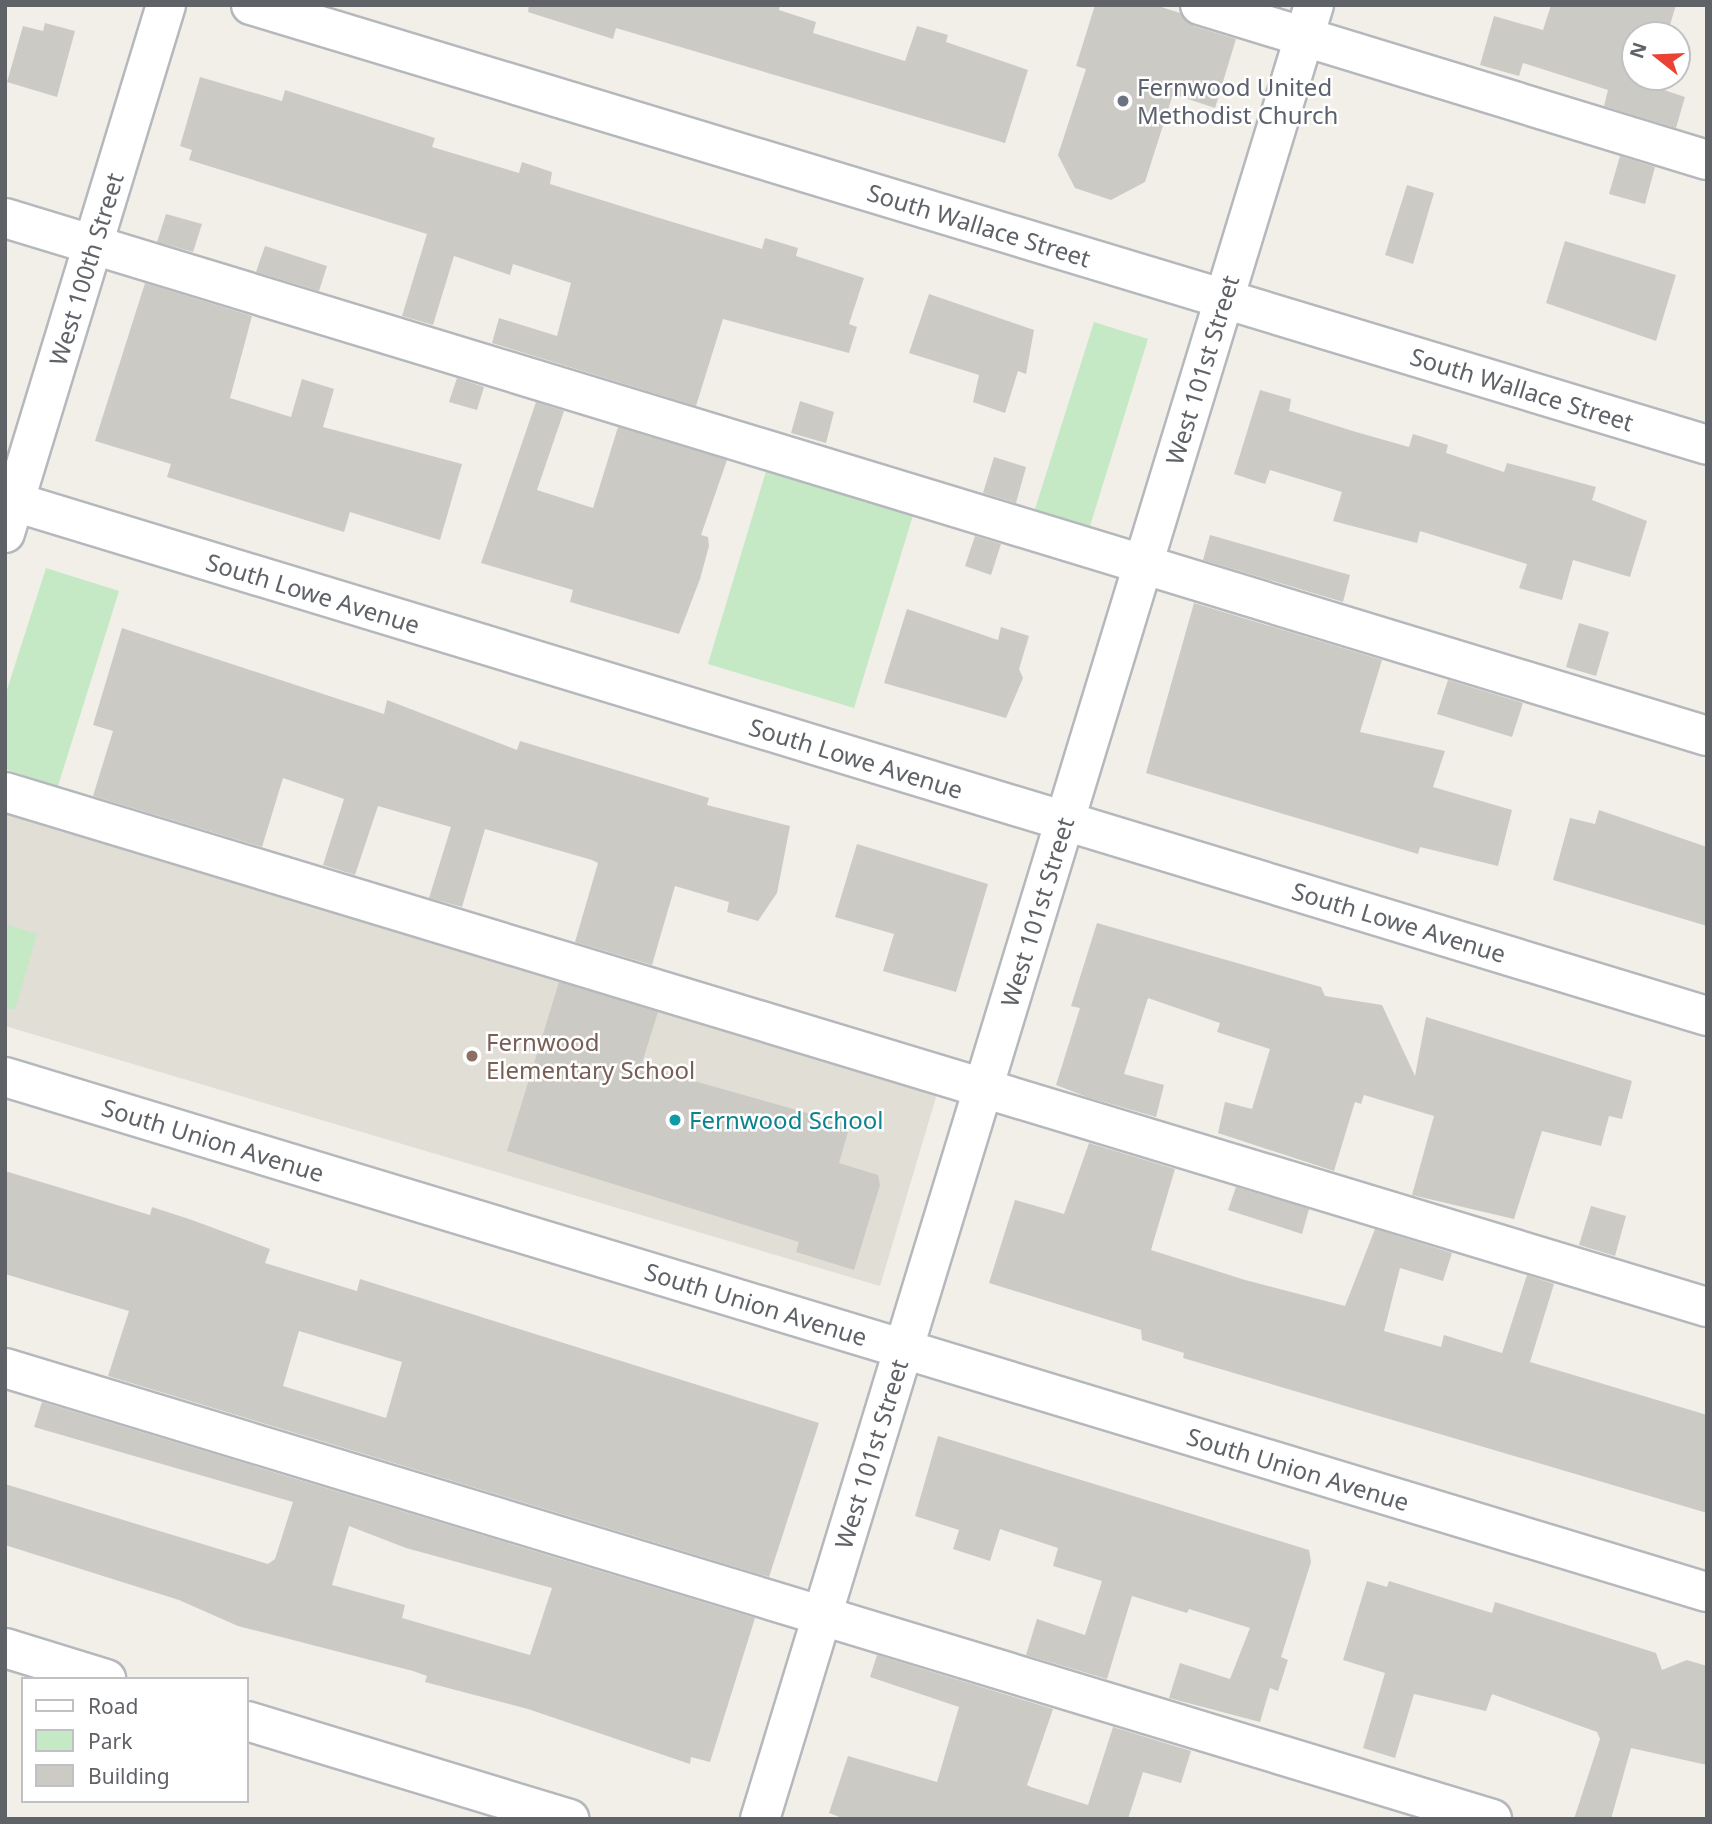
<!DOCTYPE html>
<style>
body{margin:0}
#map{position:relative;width:1712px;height:1824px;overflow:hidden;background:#f1efe8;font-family:"Noto Sans",sans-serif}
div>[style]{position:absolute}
.education>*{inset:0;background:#e1ded6}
.green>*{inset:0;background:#c5e8c5}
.building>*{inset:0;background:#cccac5}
.roads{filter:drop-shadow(2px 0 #b5b8bc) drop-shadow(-2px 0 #b5b8bc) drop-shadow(0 2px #b5b8bc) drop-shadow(0 -2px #b5b8bc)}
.minor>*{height:38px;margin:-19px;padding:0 19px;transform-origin:19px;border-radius:19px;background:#fff}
.dots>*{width:19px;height:19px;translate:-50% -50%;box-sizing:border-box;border:4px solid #fff;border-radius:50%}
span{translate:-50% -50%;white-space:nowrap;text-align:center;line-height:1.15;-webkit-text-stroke:5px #fff;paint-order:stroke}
.worship-label{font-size:24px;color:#5b616d}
.left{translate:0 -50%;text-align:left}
.street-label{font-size:24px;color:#5f6368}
.education-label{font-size:24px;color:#785e54}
.culture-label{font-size:24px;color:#0d838f}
.frame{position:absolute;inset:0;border:7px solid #5f6368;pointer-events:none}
.legend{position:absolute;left:21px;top:1677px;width:228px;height:126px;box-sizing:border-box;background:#fff;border:2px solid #bfc1c3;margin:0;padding:9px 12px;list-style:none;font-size:21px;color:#5f6368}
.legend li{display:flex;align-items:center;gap:14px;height:35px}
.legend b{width:35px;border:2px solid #bfc1c3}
.north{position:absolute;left:1621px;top:21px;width:70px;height:70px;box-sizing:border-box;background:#fff;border:2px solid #bfc1c3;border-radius:50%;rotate:288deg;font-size:19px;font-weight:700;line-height:28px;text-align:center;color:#5f6368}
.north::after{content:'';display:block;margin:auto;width:24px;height:32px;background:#ea4335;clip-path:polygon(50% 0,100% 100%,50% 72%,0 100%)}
</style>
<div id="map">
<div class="education">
<i style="clip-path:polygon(5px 809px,939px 1087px,880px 1286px,5px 1026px)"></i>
</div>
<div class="green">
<i style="clip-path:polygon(1094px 322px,1148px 339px,1090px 526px,1035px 509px)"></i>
<i style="clip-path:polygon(767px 468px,914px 512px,854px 708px,708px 664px)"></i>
<i style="clip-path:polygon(46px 568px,119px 591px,58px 786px,5px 769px,5px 696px)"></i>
<i style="clip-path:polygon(5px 924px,37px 934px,15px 1010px,5px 1007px)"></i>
</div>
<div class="building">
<i style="clip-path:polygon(529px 5px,780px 5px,779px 10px,816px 22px,813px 33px,905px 61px,917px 26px,948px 35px,946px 42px,1028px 70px,1005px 143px,616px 28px,613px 39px,528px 12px)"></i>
<i style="clip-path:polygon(1095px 5px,1155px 5px,1180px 13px,1194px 26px,1236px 39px,1215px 108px,1173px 94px,1145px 182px,1111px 200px,1075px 188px,1058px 155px,1086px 69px,1076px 66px)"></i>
<i style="clip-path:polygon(1551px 5px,1676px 5px,1667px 35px,1635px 35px,1635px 77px,1655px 77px,1655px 87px,1685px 97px,1676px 128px,1604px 106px,1608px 90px,1523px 63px,1519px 76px,1480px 65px,1494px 16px,1543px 30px)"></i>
<i style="clip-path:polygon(45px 23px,75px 31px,57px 97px,7px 82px,23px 26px,43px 31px)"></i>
<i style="clip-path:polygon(200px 77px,282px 101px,285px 90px,435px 138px,432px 147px,519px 173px,522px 162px,552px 172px,550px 184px,656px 217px,762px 249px,765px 238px,798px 248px,796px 256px,864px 278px,849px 324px,857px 327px,849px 353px,723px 319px,696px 406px,492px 343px,499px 318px,557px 336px,571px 283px,513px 264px,510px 275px,454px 256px,433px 325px,402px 316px,427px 234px,189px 160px,192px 150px,180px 146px)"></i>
<i style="clip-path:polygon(1620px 156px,1655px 167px,1645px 204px,1609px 194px)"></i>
<i style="clip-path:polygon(1407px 185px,1434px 193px,1413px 264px,1385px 255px)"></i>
<i style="clip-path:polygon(166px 214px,202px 224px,193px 252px,157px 242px)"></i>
<i style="clip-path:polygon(1565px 241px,1676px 275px,1656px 341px,1546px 303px)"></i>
<i style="clip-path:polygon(265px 246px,327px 266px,319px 291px,256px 272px)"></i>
<i style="clip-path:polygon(145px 283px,252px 316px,230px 398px,291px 417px,302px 379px,334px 389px,323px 427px,462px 464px,440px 540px,350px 512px,344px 532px,167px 477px,171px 464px,95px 441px)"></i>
<i style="clip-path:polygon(929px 294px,1034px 330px,1026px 374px,1018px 371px,1005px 413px,973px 402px,979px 375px,909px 353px)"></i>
<i style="clip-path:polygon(457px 378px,484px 387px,477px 410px,449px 402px)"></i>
<i style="clip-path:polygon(1260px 390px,1291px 399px,1289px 411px,1356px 432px,1409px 447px,1413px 434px,1448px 445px,1446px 453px,1504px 472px,1507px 463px,1596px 487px,1592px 500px,1647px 521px,1630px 577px,1573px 560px,1562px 600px,1519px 588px,1527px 564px,1420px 531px,1417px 543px,1333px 521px,1342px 492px,1270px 470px,1265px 484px,1234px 474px)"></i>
<i style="clip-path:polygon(800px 401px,834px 412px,826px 443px,791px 433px)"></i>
<i style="clip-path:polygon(536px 402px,564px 411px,537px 490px,593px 508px,618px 427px,727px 460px,701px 535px,708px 537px,709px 546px,700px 579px,679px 634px,570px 602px,573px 590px,481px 563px)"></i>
<i style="clip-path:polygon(994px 457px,1026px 467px,1016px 503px,983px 493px)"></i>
<i style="clip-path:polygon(1210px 535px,1350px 575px,1343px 602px,1203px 560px)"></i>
<i style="clip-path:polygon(975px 536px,1001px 544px,991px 575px,965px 566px)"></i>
<i style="clip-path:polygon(1194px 603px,1382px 660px,1360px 732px,1445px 751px,1433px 787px,1512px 810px,1498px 866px,1420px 847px,1418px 854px,1146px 773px)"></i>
<i style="clip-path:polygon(907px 609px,998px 640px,1001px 627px,1029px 636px,1019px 669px,1023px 678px,1006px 718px,884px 683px)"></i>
<i style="clip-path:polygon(1579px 623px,1609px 632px,1596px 676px,1566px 667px)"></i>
<i style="clip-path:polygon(122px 628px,384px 714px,387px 700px,517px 750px,520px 741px,709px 798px,707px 805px,790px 826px,777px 893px,758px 921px,727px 912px,729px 902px,675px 886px,652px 965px,575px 942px,598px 863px,592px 860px,485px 829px,462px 907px,429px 898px,451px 827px,378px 806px,355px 875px,323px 865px,344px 799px,283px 778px,262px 847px,93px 796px,113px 731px,93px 725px)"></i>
<i style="clip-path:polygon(1448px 680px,1523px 703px,1512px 737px,1437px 714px)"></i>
<i style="clip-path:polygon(1599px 810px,1707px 847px,1707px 926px,1553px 880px,1570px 818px,1595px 824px)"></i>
<i style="clip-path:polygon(857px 844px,988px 884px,956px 992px,883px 971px,894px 934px,835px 917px)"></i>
<i style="clip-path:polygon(1097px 923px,1321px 987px,1325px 996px,1382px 1005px,1415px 1076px,1426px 1017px,1632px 1081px,1622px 1119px,1609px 1116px,1601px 1146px,1542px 1131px,1514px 1219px,1412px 1195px,1434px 1116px,1364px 1095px,1361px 1104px,1355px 1102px,1334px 1171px,1218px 1133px,1225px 1102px,1252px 1109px,1270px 1049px,1217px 1032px,1220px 1023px,1148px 998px,1124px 1074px,1164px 1085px,1156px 1117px,1087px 1097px,1056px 1085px,1080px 1008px,1071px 1006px)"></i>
<i style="clip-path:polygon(559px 982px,658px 1012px,641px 1066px,850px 1125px,839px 1163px,878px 1175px,880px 1185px,854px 1270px,796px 1252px,799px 1242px,507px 1151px)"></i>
<i style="clip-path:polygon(1089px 1143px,1175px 1169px,1151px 1250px,1245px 1280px,1345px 1306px,1375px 1229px,1452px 1253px,1443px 1281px,1400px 1268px,1384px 1331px,1441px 1347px,1444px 1335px,1502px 1353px,1527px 1275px,1554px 1284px,1530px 1362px,1707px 1415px,1707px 1513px,1183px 1358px,1184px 1353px,1142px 1340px,1141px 1330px,989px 1283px,1015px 1200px,1064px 1214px)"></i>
<i style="clip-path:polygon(evenodd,5px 1171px,150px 1215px,152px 1207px,192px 1220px,270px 1249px,265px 1263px,357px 1291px,360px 1279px,819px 1423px,769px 1577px,108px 1376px,129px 1311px,5px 1274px,5px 1171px,299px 1331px,402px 1362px,386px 1418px,283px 1386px,299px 1331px)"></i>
<i style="clip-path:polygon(1236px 1187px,1309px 1209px,1302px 1234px,1228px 1210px)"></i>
<i style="clip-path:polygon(1591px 1206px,1626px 1216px,1615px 1256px,1579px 1245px)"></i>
<i style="clip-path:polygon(evenodd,42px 1402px,755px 1618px,710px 1762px,691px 1757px,690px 1764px,528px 1709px,425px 1682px,427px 1676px,413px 1671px,238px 1626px,179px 1600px,5px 1545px,5px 1484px,268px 1564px,275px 1559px,293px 1502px,34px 1427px,42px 1402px,349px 1526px,406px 1548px,552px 1588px,530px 1655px,402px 1618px,405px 1605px,332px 1585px,349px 1526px)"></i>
<i style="clip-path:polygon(938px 1436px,1309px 1550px,1311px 1562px,1281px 1657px,1288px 1660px,1278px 1691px,1270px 1688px,1260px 1722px,1169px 1698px,1180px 1663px,1230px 1679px,1250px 1628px,1189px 1609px,1187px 1613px,1132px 1596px,1107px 1679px,1026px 1655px,1037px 1619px,1085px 1635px,1102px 1581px,1053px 1566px,1058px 1548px,1000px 1529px,990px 1561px,953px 1549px,959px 1530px,915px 1516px)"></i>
<i style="clip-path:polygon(1367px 1581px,1387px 1587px,1389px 1581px,1492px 1613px,1495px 1602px,1656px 1653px,1662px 1670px,1687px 1660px,1707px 1666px,1707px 1765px,1631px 1748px,1611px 1819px,1574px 1819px,1600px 1739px,1597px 1732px,1492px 1694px,1486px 1711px,1414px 1694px,1395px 1758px,1363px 1748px,1385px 1673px,1343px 1660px)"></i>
<i style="clip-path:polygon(877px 1655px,1053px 1709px,1027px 1785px,1031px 1787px,1088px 1805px,1113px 1727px,1191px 1751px,1181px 1783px,1143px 1772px,1128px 1819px,845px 1819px,829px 1813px,848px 1756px,937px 1782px,959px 1707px,870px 1677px)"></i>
</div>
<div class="roads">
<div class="minor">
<i style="left:251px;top:5px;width:1521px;rotate:16.81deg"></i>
<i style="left:1200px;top:5px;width:530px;rotate:17deg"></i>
<i style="left:5px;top:218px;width:1779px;rotate:16.93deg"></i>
<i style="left:5px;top:499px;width:1779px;rotate:16.9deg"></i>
<i style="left:5px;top:533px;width:552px;rotate:-73.04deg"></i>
<i style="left:5px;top:792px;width:1778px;rotate:16.84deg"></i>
<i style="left:5px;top:1077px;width:1778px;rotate:16.84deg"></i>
<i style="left:5px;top:1368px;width:1554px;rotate:16.87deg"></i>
<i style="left:5px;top:1648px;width:106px;rotate:17.1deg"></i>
<i style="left:247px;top:1721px;width:337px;rotate:16.9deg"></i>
<i style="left:760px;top:1819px;width:1897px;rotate:-73.02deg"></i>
</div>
</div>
<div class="dots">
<i style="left:1123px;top:101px;background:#6b7280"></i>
<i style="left:472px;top:1056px;background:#8d6e63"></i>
<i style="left:675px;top:1120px;background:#0f9aa8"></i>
</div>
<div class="worship-label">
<span class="left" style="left:1137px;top:101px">Fernwood United<br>Methodist Church</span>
</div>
<div class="street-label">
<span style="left:979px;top:225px;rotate:17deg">South Wallace Street</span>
<span style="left:86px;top:269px;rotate:-73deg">West 100th Street</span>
<span style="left:1202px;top:370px;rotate:-73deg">West 101st Street</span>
<span style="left:1522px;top:389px;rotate:17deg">South Wallace Street</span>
<span style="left:313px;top:593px;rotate:17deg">South Lowe Avenue</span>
<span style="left:856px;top:758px;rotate:17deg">South Lowe Avenue</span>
<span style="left:1037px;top:912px;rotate:-73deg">West 101st Street</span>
<span style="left:1399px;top:922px;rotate:17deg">South Lowe Avenue</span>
<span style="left:213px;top:1140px;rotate:17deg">South Union Avenue</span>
<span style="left:756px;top:1304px;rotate:17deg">South Union Avenue</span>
<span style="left:871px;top:1454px;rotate:-73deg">West 101st Street</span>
<span style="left:1298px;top:1469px;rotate:17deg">South Union Avenue</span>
</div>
<div class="education-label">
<span class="left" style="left:486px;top:1056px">Fernwood<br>Elementary School</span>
</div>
<div class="culture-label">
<span class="left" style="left:689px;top:1120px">Fernwood School</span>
</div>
<div class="frame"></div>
<ul class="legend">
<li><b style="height:9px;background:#fff"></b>Road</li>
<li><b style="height:19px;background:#c5e8c5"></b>Park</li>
<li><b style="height:19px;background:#cccac5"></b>Building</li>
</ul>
<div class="north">N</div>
</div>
